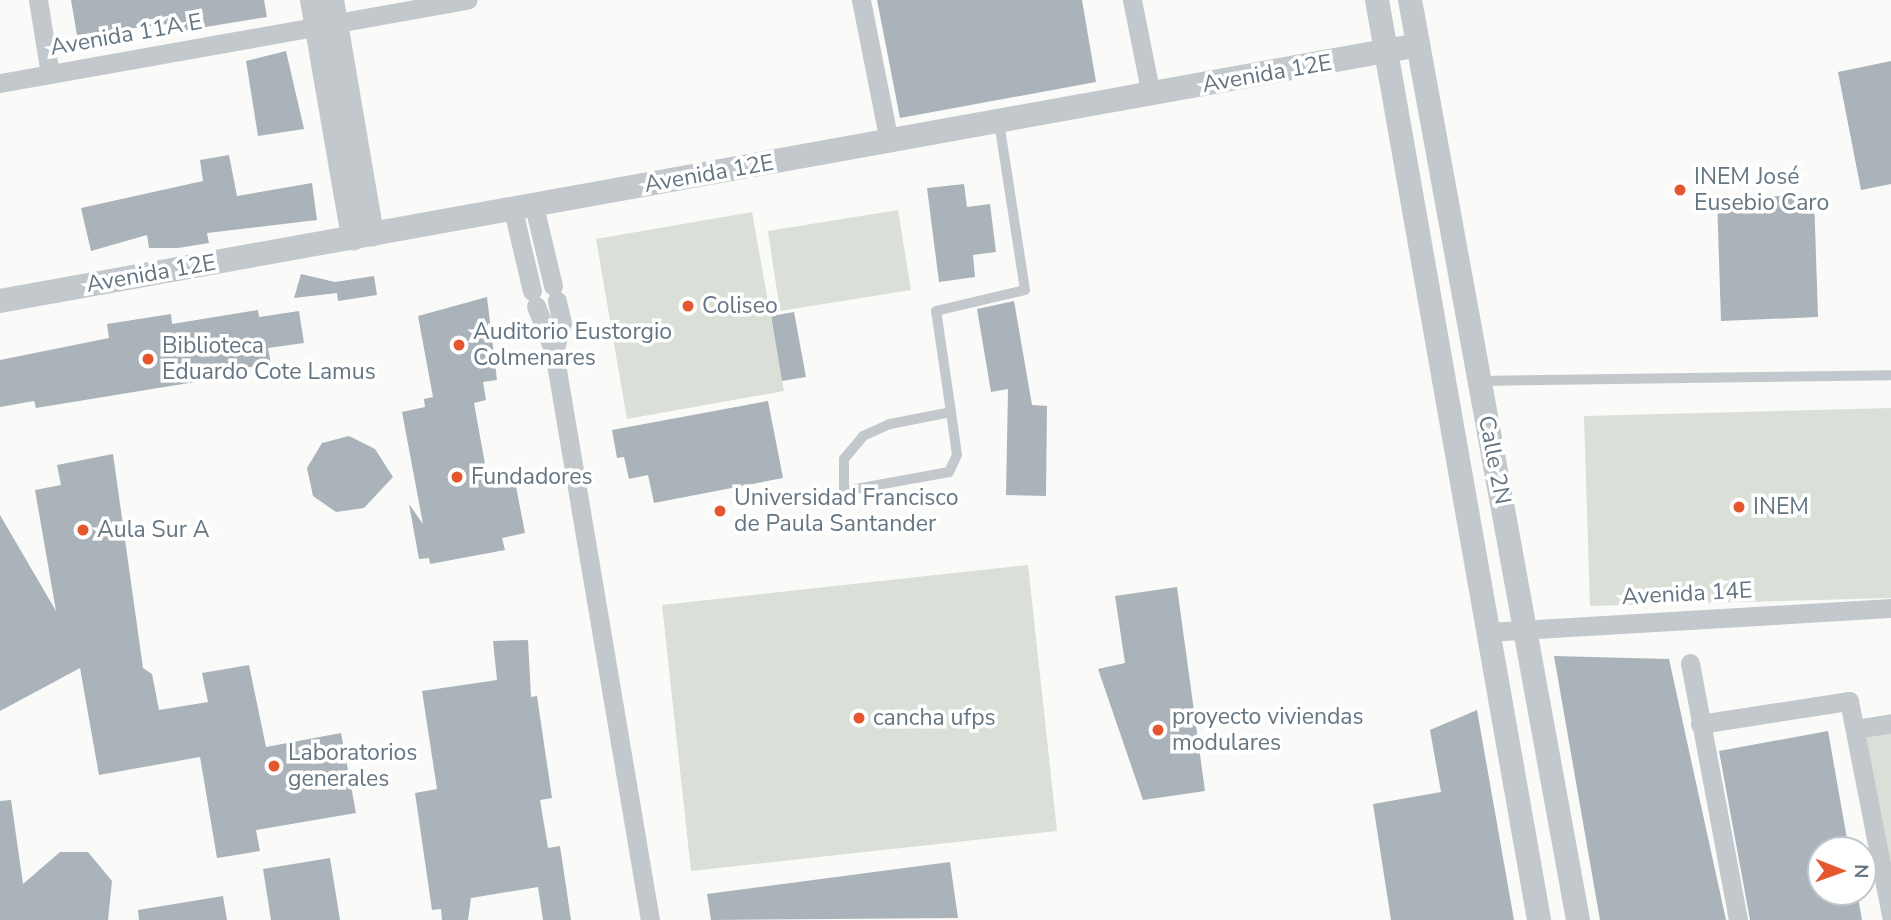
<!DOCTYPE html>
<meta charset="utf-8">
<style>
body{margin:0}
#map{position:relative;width:1891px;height:920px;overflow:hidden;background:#fafaf8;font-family:"Nunito Sans",sans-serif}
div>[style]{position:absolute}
.green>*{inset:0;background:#dadfd7}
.building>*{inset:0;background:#aab3b9}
.service>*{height:10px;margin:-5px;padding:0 5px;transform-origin:5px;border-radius:5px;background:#c3c8cc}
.minor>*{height:19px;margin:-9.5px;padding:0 9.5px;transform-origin:9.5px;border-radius:9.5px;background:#c3c8cc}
.tertiary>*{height:24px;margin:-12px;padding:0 12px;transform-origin:12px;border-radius:12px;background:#c3c8cc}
.dots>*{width:19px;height:19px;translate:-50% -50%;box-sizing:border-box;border:4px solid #fff;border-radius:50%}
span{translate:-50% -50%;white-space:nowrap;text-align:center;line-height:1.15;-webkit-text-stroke:7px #fff;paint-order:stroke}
.street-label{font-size:23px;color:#657683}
.poi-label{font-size:23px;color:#657683}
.left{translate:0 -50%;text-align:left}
.north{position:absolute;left:1807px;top:836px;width:70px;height:70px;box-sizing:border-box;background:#fff;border:2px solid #c1c8cd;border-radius:50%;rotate:91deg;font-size:19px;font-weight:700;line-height:28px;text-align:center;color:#657683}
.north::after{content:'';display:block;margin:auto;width:24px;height:32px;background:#e4572e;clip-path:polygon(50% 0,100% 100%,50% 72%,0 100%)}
</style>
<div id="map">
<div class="green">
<i style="clip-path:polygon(898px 210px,911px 290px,780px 311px,768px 231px)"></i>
<i style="clip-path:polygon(752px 212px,784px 391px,627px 419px,596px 239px)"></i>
<i style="clip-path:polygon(1891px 408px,1891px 598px,1590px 606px,1584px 416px)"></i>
<i style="clip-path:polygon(1028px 565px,1057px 831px,691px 871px,662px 605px)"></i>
<i style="clip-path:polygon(1891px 726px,1891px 886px,1863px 730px)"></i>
</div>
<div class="building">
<i style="clip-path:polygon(71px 0,264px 0,267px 17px,169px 33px,168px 24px,77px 35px)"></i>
<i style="clip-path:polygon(877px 0,1082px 0,1096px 82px,900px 118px)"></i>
<i style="clip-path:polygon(286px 51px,304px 129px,258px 136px,246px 61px)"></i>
<i style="clip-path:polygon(1891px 61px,1891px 184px,1861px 190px,1838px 72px)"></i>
<i style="clip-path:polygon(229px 155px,237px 196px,312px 183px,317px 220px,207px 233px,209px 243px,178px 248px,149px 248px,147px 235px,91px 251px,81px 208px,203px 181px,200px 160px)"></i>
<i style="clip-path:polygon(964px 184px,967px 207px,990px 204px,996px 252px,973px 255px,975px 277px,939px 282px,927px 188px)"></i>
<i style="clip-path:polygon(1814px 195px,1818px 317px,1721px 321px,1717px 198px)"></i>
<i style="clip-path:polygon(301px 274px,335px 282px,374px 276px,377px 295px,338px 301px,337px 293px,294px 298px)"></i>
<i style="clip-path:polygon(487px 297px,497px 380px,483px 382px,486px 400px,474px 403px,489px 486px,515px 481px,525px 533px,502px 538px,505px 550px,430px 564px,429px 558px,419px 559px,409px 504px,423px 524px,402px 412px,425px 407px,424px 399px,433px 397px,418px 316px)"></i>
<i style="clip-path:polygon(1014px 301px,1032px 405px,1047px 406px,1046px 496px,1006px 495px,1008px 389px,991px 392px,977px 309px)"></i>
<i style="clip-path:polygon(258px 310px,259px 317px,299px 311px,304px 343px,268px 348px,271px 364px,194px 376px,195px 382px,36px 408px,34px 401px,0 407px,0 360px,109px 338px,107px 324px,171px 314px,172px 324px)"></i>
<i style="clip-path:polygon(794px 312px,806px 377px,782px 381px,771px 316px)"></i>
<i style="clip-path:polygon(768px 401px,783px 478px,654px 503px,648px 475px,629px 479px,624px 457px,617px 458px,612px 430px)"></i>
<i style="clip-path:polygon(349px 436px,375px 449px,393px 477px,364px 508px,336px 512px,313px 496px,307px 468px,322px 443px)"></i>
<i style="clip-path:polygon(113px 454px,143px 668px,152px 674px,159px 710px,208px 702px,202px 673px,249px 665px,266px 747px,341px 733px,356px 813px,256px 830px,260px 851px,217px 858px,200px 757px,99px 775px,80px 668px,0 711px,0 515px,56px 611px,35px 490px,61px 485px,57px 465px)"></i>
<i style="clip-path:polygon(1177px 587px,1205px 791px,1143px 800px,1098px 669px,1125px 663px,1115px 596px)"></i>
<i style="clip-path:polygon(528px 640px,531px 697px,537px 696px,552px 798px,540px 800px,548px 848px,560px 846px,571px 920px,543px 920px,538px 887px,471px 898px,468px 920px,442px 920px,441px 909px,432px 910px,415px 793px,437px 789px,422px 691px,497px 680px,493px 641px)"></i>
<i style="clip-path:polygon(1554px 656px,1669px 659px,1726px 920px,1600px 920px)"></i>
<i style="clip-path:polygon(1477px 710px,1514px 920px,1391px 920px,1373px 804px,1441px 792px,1430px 730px)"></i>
<i style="clip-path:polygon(1828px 731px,1849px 850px,1821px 850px,1821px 892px,1857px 892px,1862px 920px,1750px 920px,1719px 751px)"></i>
<i style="clip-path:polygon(11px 800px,23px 884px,60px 852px,88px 852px,112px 881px,108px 920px,0 920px,0 801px)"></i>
<i style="clip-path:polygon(330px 858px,340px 920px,271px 920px,263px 869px)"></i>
<i style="clip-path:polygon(950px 862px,958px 918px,711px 920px,707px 894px)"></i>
<i style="clip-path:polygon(223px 896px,227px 920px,139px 920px,138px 910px)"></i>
</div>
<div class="service">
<i style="left:1479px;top:381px;width:412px;rotate:-0.8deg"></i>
<i style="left:951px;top:412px;width:102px;rotate:-98.4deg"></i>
<i style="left:936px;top:311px;width:91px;rotate:-13.3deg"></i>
<i style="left:1025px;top:290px;width:170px;rotate:-98.8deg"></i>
<i style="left:951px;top:412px;width:43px;rotate:82.1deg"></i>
<i style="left:957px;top:455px;width:19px;rotate:115deg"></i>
<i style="left:949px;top:472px;width:107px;rotate:169.7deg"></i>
<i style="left:844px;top:491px;width:32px;rotate:-90deg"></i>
<i style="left:844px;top:459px;width:30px;rotate:-50deg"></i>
<i style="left:863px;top:436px;width:30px;rotate:-24deg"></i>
<i style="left:890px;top:424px;width:62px;rotate:-11.1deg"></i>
</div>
<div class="minor">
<i style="left:38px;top:0;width:75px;rotate:80.8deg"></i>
<i style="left:861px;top:0;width:145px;rotate:78.8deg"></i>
<i style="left:1132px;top:0;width:97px;rotate:78.7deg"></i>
<i style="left:0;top:83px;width:475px;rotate:-10.1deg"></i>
<i style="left:534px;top:206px;width:82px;rotate:76.6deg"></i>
<i style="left:513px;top:210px;width:83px;rotate:76.8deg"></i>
<i style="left:536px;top:306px;width:49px;rotate:68.6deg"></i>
<i style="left:554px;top:352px;width:576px;rotate:80.41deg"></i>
<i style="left:554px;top:352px;width:30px;rotate:-75deg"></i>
<i style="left:562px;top:323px;width:23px;rotate:-103deg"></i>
<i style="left:1487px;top:632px;width:405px;rotate:-3.4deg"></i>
<i style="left:1690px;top:663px;width:261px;rotate:79.4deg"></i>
<i style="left:1700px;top:724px;width:151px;rotate:-8.8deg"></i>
<i style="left:1849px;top:701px;width:219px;rotate:78.9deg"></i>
<i style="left:1855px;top:729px;width:36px;rotate:-9deg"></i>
</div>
<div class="tertiary">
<i style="left:312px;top:0;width:242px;rotate:80.2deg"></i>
<i style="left:332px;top:0;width:238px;rotate:80.3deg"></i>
<i style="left:1377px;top:0;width:934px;rotate:80.01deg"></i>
<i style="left:1410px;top:0;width:935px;rotate:79.65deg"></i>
<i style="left:0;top:301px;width:1441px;rotate:-10.23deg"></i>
</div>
<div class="dots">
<i style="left:1680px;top:190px;background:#e4572e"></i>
<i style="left:688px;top:306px;background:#e4572e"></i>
<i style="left:459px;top:345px;background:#e4572e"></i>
<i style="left:148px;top:359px;background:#e4572e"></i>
<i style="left:457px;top:477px;background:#e4572e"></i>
<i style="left:1739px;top:507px;background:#e4572e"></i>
<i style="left:720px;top:511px;background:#e4572e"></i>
<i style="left:83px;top:530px;background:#e4572e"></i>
<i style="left:859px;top:718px;background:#e4572e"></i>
<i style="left:1158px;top:730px;background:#e4572e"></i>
<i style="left:274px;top:766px;background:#e4572e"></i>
</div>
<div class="street-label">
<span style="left:126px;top:35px;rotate:-10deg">Avenida 11A E</span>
<span style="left:1267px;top:74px;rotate:-10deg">Avenida 12E</span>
<span style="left:709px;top:174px;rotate:-10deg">Avenida 12E</span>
<span style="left:151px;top:274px;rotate:-10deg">Avenida 12E</span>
<span style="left:1494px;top:460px;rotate:79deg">Calle 2N</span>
<span style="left:1687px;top:594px;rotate:-3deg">Avenida 14E</span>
</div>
<div class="poi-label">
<span class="left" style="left:1694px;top:190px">INEM José<br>Eusebio Caro</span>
<span class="left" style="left:702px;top:306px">Coliseo</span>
<span class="left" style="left:473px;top:345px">Auditorio Eustorgio<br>Colmenares</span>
<span class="left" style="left:162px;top:359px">Biblioteca<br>Eduardo Cote Lamus</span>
<span class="left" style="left:471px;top:477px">Fundadores</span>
<span class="left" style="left:734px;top:511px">Universidad Francisco<br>de Paula Santander</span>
<span class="left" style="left:1753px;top:507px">INEM</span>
<span class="left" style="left:97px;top:530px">Aula Sur A</span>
<span class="left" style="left:1172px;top:730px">proyecto viviendas<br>modulares</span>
<span class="left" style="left:873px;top:718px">cancha ufps</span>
<span class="left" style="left:288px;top:766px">Laboratorios<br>generales</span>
</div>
<div class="north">N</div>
</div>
